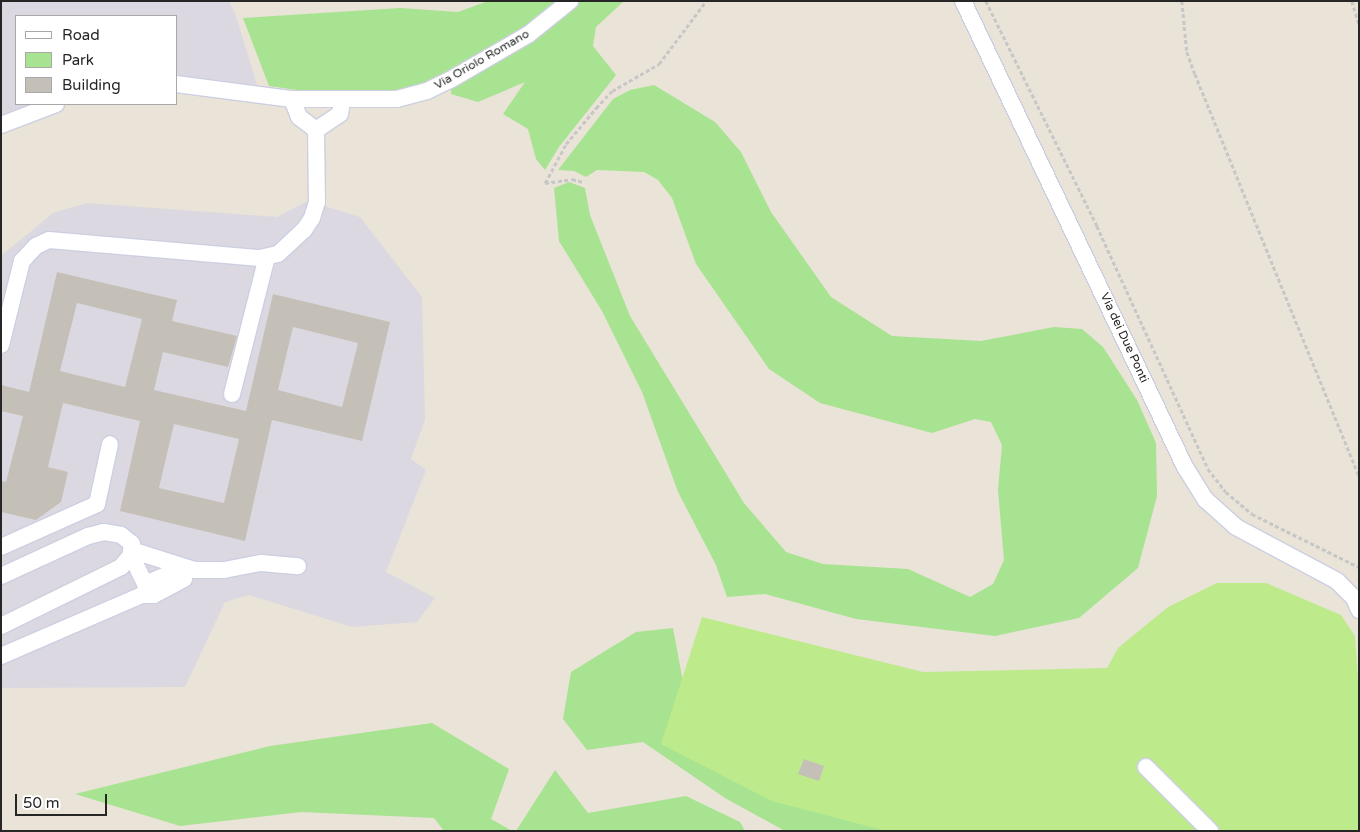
<!DOCTYPE html>
<style>
body{margin:0}
#map{position:relative;width:1360px;height:832px;overflow:hidden;background:#eae3d7;font-family:"Varela Round",sans-serif}
div>[style]{position:absolute}
.industrial>*{inset:0;background:#dcd8e2}
.green>*{inset:0;background:#a8e391}
.pitch>*{inset:0;background:#bdeb8c}
.building>*{inset:0;background:#c5c0b7}
.path>*{height:2.5px;margin-top:-1.25px;transform-origin:0;background:repeating-linear-gradient(90deg,#c7c7c7 0 4px,transparent 0 6.5px)}
.roads{filter:drop-shadow(1px 0 #cccfe1) drop-shadow(-1px 0 #cccfe1) drop-shadow(0 1px #cccfe1) drop-shadow(0 -1px #cccfe1)}
.minor>*{height:16px;margin:-8px;padding:0 8px;transform-origin:8px;border-radius:8px;background:#fff}
span{translate:-50% -50%;white-space:nowrap;text-align:center;line-height:1.15;-webkit-text-stroke:4px #fff;paint-order:stroke}
.street-label{font-size:12px;color:#262626}
.frame{position:absolute;inset:0;border:2px solid #262626;pointer-events:none}
.legend{position:absolute;left:15px;top:15px;width:162px;height:90px;box-sizing:border-box;background:#fff;border:1px solid #a8a8a8;margin:0;padding:6px 9px;list-style:none;font-size:15px;color:#262626}
.legend li{display:flex;align-items:center;gap:10px;height:25px}
.legend b{width:25px;border:1px solid #a8a8a8}
.scale{position:absolute;left:15px;top:794px;width:92px;height:22px;box-sizing:border-box;border:2px solid #262626;border-top:0;padding-left:6px;font-size:15px;line-height:18px;white-space:nowrap;color:#262626;-webkit-text-stroke:4px #fff;paint-order:stroke}
</style>
<div id="map">
<div class="industrial">
<i style="clip-path:polygon(1px 1px,229px 1px,235px 13px,257px 85px,176px 78px,176px 16px,16px 16px,16px 104px,39px 104px,1px 119px)"></i>
<i style="clip-path:polygon(308px 201px,360px 217px,422px 297px,425px 420px,411px 459px,426px 470px,386px 572px,435px 598px,417px 622px,352px 627px,249px 595px,225px 602px,185px 687px,1px 688px,1px 256px,53px 213px,87px 203px,277px 217px)"></i>
</div>
<div class="green">
<i style="clip-path:polygon(488px 1px,624px 1px,596px 27px,593px 46px,616px 75px,559px 147px,545px 170px,536px 159px,528px 129px,503px 114px,525px 82px,478px 102px,451px 94px,452px 72px,418px 88px,397px 91px,325px 94px,269px 86px,243px 18px,400px 8px,458px 12px)"></i>
<i style="clip-path:polygon(654px 85px,715px 122px,741px 152px,771px 212px,831px 297px,892px 336px,981px 341px,1054px 327px,1082px 329px,1103px 347px,1137px 400px,1156px 443px,1157px 496px,1138px 568px,1079px 618px,995px 636px,856px 619px,765px 594px,727px 597px,716px 565px,678px 492px,642px 392px,602px 311px,559px 241px,554px 188px,569px 182px,585px 188px,590px 215px,630px 316px,744px 503px,786px 552px,823px 564px,908px 569px,970px 597px,993px 584px,1004px 560px,998px 490px,1002px 445px,991px 422px,975px 419px,932px 433px,820px 403px,769px 369px,696px 264px,672px 198px,658px 180px,644px 172px,597px 170px,586px 177px,574px 171px,558px 170px,613px 99px,630px 90px)"></i>
<i style="clip-path:polygon(673px 628px,691px 725px,954px 831px,785px 831px,725px 798px,643px 742px,587px 750px,563px 719px,571px 672px,636px 632px)"></i>
<i style="clip-path:polygon(432px 723px,509px 769px,491px 819px,512px 831px,444px 831px,434px 818px,301px 812px,180px 826px,75px 794px,270px 746px)"></i>
<i style="clip-path:polygon(555px 770px,588px 813px,686px 796px,740px 822px,745px 831px,516px 831px)"></i>
</div>
<div class="pitch">
<i style="clip-path:polygon(1217px 583px,1266px 583px,1341px 615px,1355px 636px,1359px 696px,1359px 831px,886px 831px,772px 801px,661px 744px,702px 617px,923px 672px,1107px 668px,1118px 648px,1168px 607px)"></i>
</div>
<div class="building">
<i style="clip-path:polygon(evenodd,57px 272px,177px 300px,172px 321px,237px 336px,228px 367px,163px 352px,154px 390px,246px 411px,273px 294px,390px 322px,362px 441px,272px 420px,245px 541px,120px 511px,140px 421px,63px 403px,48px 467px,68px 472px,61px 502px,36px 520px,1px 512px,1px 481px,6px 482px,23px 416px,1px 411px,1px 385px,29px 392px,57px 272px,77px 303px,142px 319px,125px 387px,60px 371px,77px 303px,57px 272px,293px 327px,358px 343px,342px 407px,278px 390px,293px 327px,57px 272px,174px 424px,239px 439px,224px 503px,159px 488px,174px 424px)"></i>
<i style="clip-path:polygon(804px 759px,824px 766px,819px 781px,798px 774px)"></i>
</div>
<div class="path">
<i style="left:986px;top:1px;width:251px;rotate:63.7deg"></i>
<i style="left:1097px;top:226px;width:267px;rotate:65.4deg"></i>
<i style="left:1208px;top:469px;width:29px;rotate:52deg"></i>
<i style="left:1226px;top:492px;width:34px;rotate:40deg"></i>
<i style="left:1252px;top:514px;width:119px;rotate:26.4deg"></i>
<i style="left:1182px;top:1px;width:51px;rotate:84.4deg"></i>
<i style="left:1187px;top:52px;width:23px;rotate:70deg"></i>
<i style="left:1195px;top:74px;width:433px;rotate:67.8deg"></i>
<i style="left:1352px;top:1px;width:24px;rotate:73deg"></i>
<i style="left:545px;top:183px;width:44px;rotate:-61.7deg"></i>
<i style="left:566px;top:144px;width:47px;rotate:-50.2deg"></i>
<i style="left:596px;top:108px;width:23px;rotate:-47deg"></i>
<i style="left:612px;top:91px;width:54px;rotate:-29.9deg"></i>
<i style="left:659px;top:64px;width:79px;rotate:-53.3deg"></i>
<i style="left:545px;top:183px;width:27px;rotate:-8deg"></i>
<i style="left:572px;top:179px;width:11px;rotate:15deg"></i>
</div>
<div class="roads">
<div class="minor">
<i style="left:963px;top:1px;width:516px;rotate:64.53deg"></i>
<i style="left:1185px;top:467px;width:39px;rotate:58deg"></i>
<i style="left:1206px;top:500px;width:40px;rotate:42deg"></i>
<i style="left:1236px;top:527px;width:115px;rotate:28.1deg"></i>
<i style="left:1337px;top:581px;width:24px;rotate:45deg"></i>
<i style="left:1354px;top:598px;width:13px;rotate:67deg"></i>
<i style="left:176px;top:84px;width:117px;rotate:7.4deg"></i>
<i style="left:292px;top:99px;width:105px"></i>
<i style="left:397px;top:99px;width:31px;rotate:-15deg"></i>
<i style="left:427px;top:91px;width:25px;rotate:-26deg"></i>
<i style="left:450px;top:80px;width:91px;rotate:-30.2deg"></i>
<i style="left:529px;top:34px;width:53px;rotate:-38.8deg"></i>
<i style="left:292px;top:99px;width:19px;rotate:69deg"></i>
<i style="left:299px;top:117px;width:21px;rotate:37deg"></i>
<i style="left:316px;top:130px;width:29px;rotate:-34deg"></i>
<i style="left:340px;top:114px;width:13px;rotate:-81deg"></i>
<i style="left:1px;top:125px;width:59px;rotate:-20.9deg"></i>
<i style="left:1px;top:345px;width:87px;rotate:-76deg"></i>
<i style="left:22px;top:261px;width:21px;rotate:-47deg"></i>
<i style="left:36px;top:246px;width:14px;rotate:-25deg"></i>
<i style="left:49px;top:240px;width:212px;rotate:4.9deg"></i>
<i style="left:260px;top:258px;width:18px;rotate:-13deg"></i>
<i style="left:278px;top:254px;width:35px;rotate:-43deg"></i>
<i style="left:304px;top:230px;width:14px;rotate:-56deg"></i>
<i style="left:312px;top:218px;width:17px;rotate:-73deg"></i>
<i style="left:317px;top:202px;width:72px;rotate:-90.8deg"></i>
<i style="left:232px;top:394px;width:141px;rotate:-75.7deg"></i>
<i style="left:1px;top:547px;width:105px;rotate:-24.1deg"></i>
<i style="left:97px;top:504px;width:61px;rotate:-77.8deg"></i>
<i style="left:131px;top:550px;width:67px;rotate:17.4deg"></i>
<i style="left:195px;top:570px;width:29px"></i>
<i style="left:224px;top:570px;width:38px;rotate:-11deg"></i>
<i style="left:261px;top:563px;width:37px;rotate:5deg"></i>
<i style="left:1px;top:576px;width:96px;rotate:-24.7deg"></i>
<i style="left:88px;top:536px;width:16px;rotate:-14deg"></i>
<i style="left:104px;top:532px;width:17px;rotate:10deg"></i>
<i style="left:121px;top:535px;width:14px;rotate:39deg"></i>
<i style="left:132px;top:544px;width:11px;rotate:95deg"></i>
<i style="left:131px;top:555px;width:32px;rotate:64deg"></i>
<i style="left:145px;top:584px;width:28px;rotate:-23deg"></i>
<i style="left:171px;top:573px;width:14px;rotate:25deg"></i>
<i style="left:184px;top:579px;width:34px;rotate:152deg"></i>
<i style="left:154px;top:595px;width:12px;rotate:180deg"></i>
<i style="left:142px;top:595px;width:154px;rotate:156.6deg"></i>
<i style="left:1px;top:626px;width:134px;rotate:-26.2deg"></i>
<i style="left:121px;top:567px;width:16px;rotate:-50deg"></i>
<i style="left:1146px;top:767px;width:91px;rotate:45deg"></i>
</div>
</div>
<div class="street-label">
<span style="left:482px;top:60px;rotate:-30deg">Via Oriolo Romano</span>
<span style="left:1124px;top:338px;rotate:65deg">Via dei Due Ponti</span>
</div>
<div class="frame"></div>
<ul class="legend">
<li><b style="height:6px;background:#fff"></b>Road</li>
<li><b style="height:14px;background:#a8e391"></b>Park</li>
<li><b style="height:14px;background:#c5c0b7"></b>Building</li>
</ul>
<div class="scale">50 m</div>
</div>
